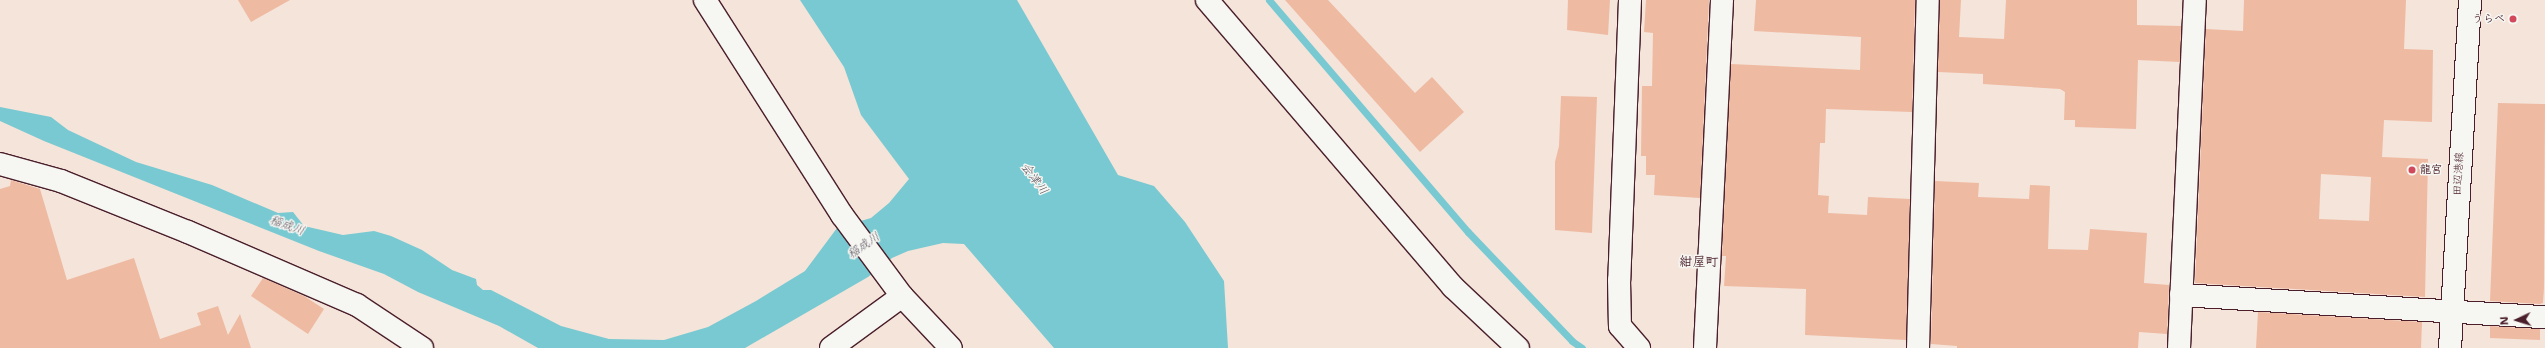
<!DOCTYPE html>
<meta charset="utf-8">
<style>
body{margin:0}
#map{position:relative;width:2545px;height:348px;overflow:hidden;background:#f4e4da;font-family:"Shantell Sans","Klee One",sans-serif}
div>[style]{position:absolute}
.water>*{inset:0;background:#78c9d1}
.stream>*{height:7px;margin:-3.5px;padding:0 3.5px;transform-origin:3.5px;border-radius:3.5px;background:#78c9d1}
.building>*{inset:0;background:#efbaa2}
.roads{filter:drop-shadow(1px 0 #4a1f2b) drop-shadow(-1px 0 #4a1f2b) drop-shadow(0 1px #4a1f2b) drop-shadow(0 -1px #4a1f2b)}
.minor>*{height:22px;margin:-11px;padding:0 11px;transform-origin:11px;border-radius:11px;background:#f6f6f2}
.major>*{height:22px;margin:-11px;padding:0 11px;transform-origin:11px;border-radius:11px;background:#f6f6f2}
.dots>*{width:11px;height:11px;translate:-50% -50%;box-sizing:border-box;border:2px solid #f6f6f2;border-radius:50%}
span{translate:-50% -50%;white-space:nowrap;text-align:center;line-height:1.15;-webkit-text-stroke:3px #f6f6f2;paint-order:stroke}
.poi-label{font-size:11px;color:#4a1f2b;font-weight:700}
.right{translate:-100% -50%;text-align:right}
.left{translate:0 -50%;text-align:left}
.street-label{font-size:11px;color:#4a1f2b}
.water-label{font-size:12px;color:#58525d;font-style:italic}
.quarter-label{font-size:13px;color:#4a1f2b;font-weight:700}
.north{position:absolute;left:2497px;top:300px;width:40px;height:40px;-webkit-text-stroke:3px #f6f6f2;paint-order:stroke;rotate:266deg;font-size:11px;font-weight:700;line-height:16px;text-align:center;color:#4a1f2b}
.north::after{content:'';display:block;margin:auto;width:14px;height:18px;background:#4a1f2b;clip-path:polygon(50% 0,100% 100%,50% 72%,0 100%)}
</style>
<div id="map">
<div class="water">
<i style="clip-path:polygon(800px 0,1017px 0,1118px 175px,1154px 186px,1185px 222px,1224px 281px,1228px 348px,1054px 348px,964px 244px,943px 243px,908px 251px,892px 258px,868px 277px,745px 348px,538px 348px,499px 326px,418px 292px,384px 274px,319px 251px,44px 141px,0 121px,0 107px,51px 117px,68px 130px,136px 162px,212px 185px,278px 213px,293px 212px,304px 226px,343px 235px,374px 231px,391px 236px,422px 250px,452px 270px,476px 279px,477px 285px,483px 290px,491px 290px,561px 326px,609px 339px,664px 340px,708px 327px,756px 301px,805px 271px,837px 228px,871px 218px,889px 203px,909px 179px,861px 115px,844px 67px)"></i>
</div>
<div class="stream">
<i style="left:1269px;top:0;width:306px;rotate:49.4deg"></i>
<i style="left:1468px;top:232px;width:151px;rotate:46.3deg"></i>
<i style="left:1572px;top:341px;width:12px;rotate:35deg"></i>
</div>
<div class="building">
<i style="clip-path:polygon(238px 0,290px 0,251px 22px)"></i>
<i style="clip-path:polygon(1285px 0,1328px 0,1415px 93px,1432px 77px,1464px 112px,1420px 152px)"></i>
<i style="clip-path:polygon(1568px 0,1610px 0,1608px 35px,1567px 30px)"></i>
<i style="clip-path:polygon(1646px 0,1709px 0,1700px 198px,1654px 195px,1655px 175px,1646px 175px,1646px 156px,1641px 156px,1642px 86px,1652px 86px,1653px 33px,1644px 32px)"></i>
<i style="clip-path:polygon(1756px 0,1915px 0,1912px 112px,1826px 109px,1825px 143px,1820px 143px,1818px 195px,1829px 196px,1828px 213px,1867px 215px,1868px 197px,1910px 199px,1906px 340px,1805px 335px,1806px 289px,1724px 286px,1726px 256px,1722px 256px,1731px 64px,1860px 70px,1861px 37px,1754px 31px)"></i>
<i style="clip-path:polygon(1940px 0,1961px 0,1959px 37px,2004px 39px,2006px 0,2137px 0,2137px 25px,2181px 26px,2180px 62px,2138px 60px,2136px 129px,2075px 127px,2075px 120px,2064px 120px,2065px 92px,2060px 89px,1983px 84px,1983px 74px,1938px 72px)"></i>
<i style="clip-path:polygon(evenodd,2244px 0,2406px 0,2404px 49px,2433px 50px,2432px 122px,2384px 120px,2382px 157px,2428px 159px,2425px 297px,2195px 283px,2206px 29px,2243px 31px,2244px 0,2321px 174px,2371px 177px,2369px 221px,2319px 219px,2321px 174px)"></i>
<i style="clip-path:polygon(1561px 96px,1597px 97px,1592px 233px,1555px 230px,1555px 162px,1559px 146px)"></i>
<i style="clip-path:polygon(2498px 103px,2545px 104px,2544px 288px,2543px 303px,2540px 304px,2490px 301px)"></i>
<i style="clip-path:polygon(11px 180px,40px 189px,67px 280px,134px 258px,160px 339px,201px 325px,197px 313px,218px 306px,228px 335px,240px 314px,251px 348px,0 348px,0 189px,10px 186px)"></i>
<i style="clip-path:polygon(1935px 181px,1979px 183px,1978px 197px,2029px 199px,2030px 185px,2050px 186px,2048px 249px,2088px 250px,2090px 229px,2147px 233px,2144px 283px,2169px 285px,2167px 334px,2139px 332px,2138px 348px,1957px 348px,1957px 346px,1931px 344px)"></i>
<i style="clip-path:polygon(263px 278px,304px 296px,324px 309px,308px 334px,251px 296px)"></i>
<i style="clip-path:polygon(2258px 312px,2422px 322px,2421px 348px,2256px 348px)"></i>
<i style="clip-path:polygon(2490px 326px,2540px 329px,2540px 340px,2490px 338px)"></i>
</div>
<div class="roads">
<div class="minor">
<i style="left:705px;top:0;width:255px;rotate:57.5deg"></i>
<i style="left:842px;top:215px;width:101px;rotate:53.5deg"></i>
<i style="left:902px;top:296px;width:71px;rotate:46.7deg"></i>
<i style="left:1207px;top:0;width:378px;rotate:49.4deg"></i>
<i style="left:1453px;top:287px;width:89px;rotate:43.2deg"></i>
<i style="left:1630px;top:0;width:280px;rotate:92.2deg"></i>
<i style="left:1619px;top:280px;width:46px;rotate:88.8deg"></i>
<i style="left:1620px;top:326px;width:29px;rotate:49deg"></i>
<i style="left:0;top:164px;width:63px;rotate:15.6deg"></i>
<i style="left:61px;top:181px;width:137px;rotate:21.9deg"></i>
<i style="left:188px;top:232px;width:184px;rotate:23.4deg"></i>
<i style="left:357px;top:305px;width:78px;rotate:33.5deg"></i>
<i style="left:2181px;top:295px;width:365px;rotate:3.5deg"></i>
<i style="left:831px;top:348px;width:88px;rotate:-36.2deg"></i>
<i style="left:1705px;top:348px;width:348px;rotate:-87.2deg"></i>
<i style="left:1918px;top:348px;width:348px;rotate:-88.4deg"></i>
<i style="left:2179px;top:348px;width:348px;rotate:-87.4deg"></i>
</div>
<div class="major">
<i style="left:2450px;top:348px;width:349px;rotate:-86.7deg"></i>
</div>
</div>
<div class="dots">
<i style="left:2513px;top:19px;background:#d1495b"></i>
<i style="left:2412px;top:170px;background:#d1495b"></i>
</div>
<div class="poi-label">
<span class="right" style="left:2505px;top:19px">うらべ</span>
<span class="left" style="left:2420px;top:170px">龍宮</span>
</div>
<div class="street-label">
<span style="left:2459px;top:174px;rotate:-87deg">田辺港線</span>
</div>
<div class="water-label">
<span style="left:1034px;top:179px;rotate:53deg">会津川</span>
<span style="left:287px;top:226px;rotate:20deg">稲成川</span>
<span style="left:864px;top:246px;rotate:-35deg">稲成川</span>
</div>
<div class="quarter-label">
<span style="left:1699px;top:262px">紺屋町</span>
</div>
<div class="north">N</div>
</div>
